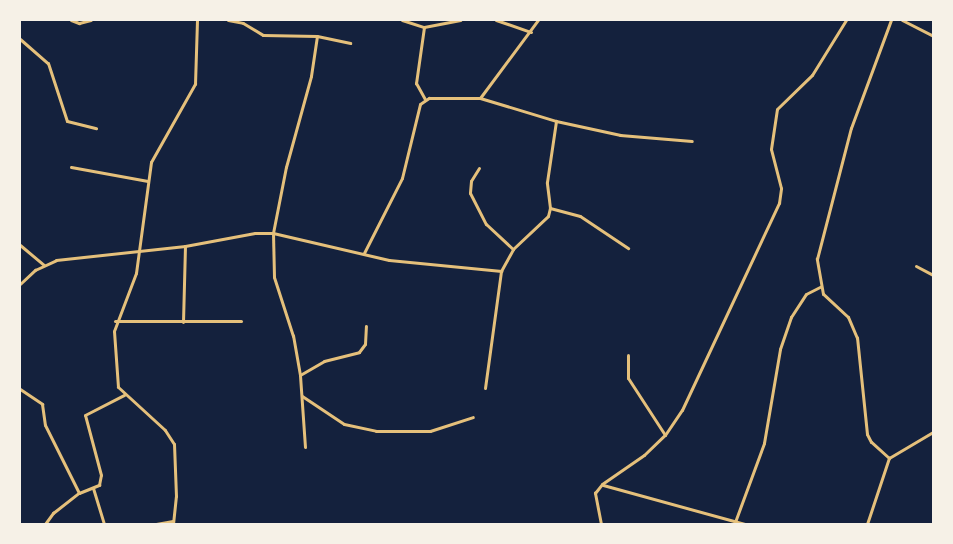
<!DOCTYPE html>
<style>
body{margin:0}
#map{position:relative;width:953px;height:544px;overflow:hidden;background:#14213d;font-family:Raleway,sans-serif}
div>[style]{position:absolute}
.minor>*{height:3px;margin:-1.5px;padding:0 1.5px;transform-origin:1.5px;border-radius:1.5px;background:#e5c07b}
span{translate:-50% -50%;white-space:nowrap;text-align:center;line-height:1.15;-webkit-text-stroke:4.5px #f6f1e7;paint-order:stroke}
.frame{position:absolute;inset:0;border:21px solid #f6f1e7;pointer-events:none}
</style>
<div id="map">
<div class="minor">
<i style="left:71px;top:20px;width:9px;rotate:21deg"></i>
<i style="left:79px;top:23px;width:12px;rotate:-14deg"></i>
<i style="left:228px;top:20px;width:15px;rotate:11deg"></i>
<i style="left:243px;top:23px;width:23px;rotate:31deg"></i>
<i style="left:263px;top:35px;width:54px;rotate:1.1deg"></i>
<i style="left:317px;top:36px;width:34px;rotate:12deg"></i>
<i style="left:402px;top:20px;width:23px;rotate:18deg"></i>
<i style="left:424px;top:27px;width:37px;rotate:-11deg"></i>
<i style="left:496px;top:20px;width:37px;rotate:19deg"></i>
<i style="left:902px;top:20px;width:35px;rotate:27deg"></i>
<i style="left:424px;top:27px;width:57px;rotate:98.1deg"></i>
<i style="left:416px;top:83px;width:18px;rotate:61deg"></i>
<i style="left:20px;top:39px;width:37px;rotate:41deg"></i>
<i style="left:48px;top:63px;width:61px;rotate:71.9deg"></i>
<i style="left:67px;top:121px;width:30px;rotate:14deg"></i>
<i style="left:480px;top:98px;width:79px;rotate:16.8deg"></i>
<i style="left:556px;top:121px;width:66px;rotate:12.3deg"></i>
<i style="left:620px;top:135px;width:72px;rotate:4.8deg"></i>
<i style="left:71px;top:167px;width:78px;rotate:10.3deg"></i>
<i style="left:479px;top:168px;width:15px;rotate:122deg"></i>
<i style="left:471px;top:181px;width:12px;rotate:95deg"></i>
<i style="left:470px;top:193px;width:35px;rotate:63deg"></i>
<i style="left:486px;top:224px;width:37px;rotate:43deg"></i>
<i style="left:550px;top:208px;width:31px;rotate:15deg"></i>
<i style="left:580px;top:216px;width:58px;rotate:33.7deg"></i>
<i style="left:20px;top:245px;width:31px;rotate:40deg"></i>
<i style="left:364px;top:253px;width:84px;rotate:-63.1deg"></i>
<i style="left:402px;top:178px;width:76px;rotate:-76.3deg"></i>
<i style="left:420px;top:104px;width:11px;rotate:-34deg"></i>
<i style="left:429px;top:98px;width:51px"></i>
<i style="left:480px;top:98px;width:97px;rotate:-53.4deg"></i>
<i style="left:916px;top:266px;width:19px;rotate:28deg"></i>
<i style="left:20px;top:284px;width:21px;rotate:-43deg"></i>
<i style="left:35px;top:270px;width:23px;rotate:-25deg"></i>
<i style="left:56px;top:260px;width:130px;rotate:-6.2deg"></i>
<i style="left:185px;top:246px;width:71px;rotate:-10.5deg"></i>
<i style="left:255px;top:233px;width:18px"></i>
<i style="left:273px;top:233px;width:119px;rotate:13.1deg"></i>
<i style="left:389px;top:260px;width:113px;rotate:5.6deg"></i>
<i style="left:115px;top:321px;width:126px"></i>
<i style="left:183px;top:322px;width:76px;rotate:-88.5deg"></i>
<i style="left:628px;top:355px;width:23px;rotate:90deg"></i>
<i style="left:628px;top:378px;width:68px;rotate:57deg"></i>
<i style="left:300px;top:375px;width:28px;rotate:-30deg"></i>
<i style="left:324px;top:361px;width:36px;rotate:-14deg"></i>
<i style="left:359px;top:352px;width:10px;rotate:-53deg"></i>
<i style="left:365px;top:344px;width:18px;rotate:-87deg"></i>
<i style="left:485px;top:388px;width:118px;rotate:-82.2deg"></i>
<i style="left:501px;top:271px;width:25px;rotate:-61deg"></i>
<i style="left:513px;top:249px;width:48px;rotate:-43.3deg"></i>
<i style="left:548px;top:216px;width:8px;rotate:-76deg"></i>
<i style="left:550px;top:208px;width:26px;rotate:-97deg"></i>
<i style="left:547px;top:182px;width:62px;rotate:-81.6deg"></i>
<i style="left:20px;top:389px;width:27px;rotate:34deg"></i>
<i style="left:42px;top:404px;width:21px;rotate:82deg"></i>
<i style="left:45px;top:425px;width:76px;rotate:63.4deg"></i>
<i style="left:302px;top:396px;width:50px;rotate:33.7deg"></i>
<i style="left:344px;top:424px;width:33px;rotate:12deg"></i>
<i style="left:376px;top:431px;width:54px"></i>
<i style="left:430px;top:431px;width:45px;rotate:-18deg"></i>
<i style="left:305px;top:447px;width:72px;rotate:-94deg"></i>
<i style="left:300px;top:375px;width:40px;rotate:-100deg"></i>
<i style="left:293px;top:336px;width:62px;rotate:-107.9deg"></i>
<i style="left:274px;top:277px;width:44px;rotate:-91.3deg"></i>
<i style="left:273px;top:233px;width:67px;rotate:-78.9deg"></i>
<i style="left:286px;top:167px;width:94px;rotate:-74.6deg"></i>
<i style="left:311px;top:76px;width:40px;rotate:-81.5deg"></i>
<i style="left:889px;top:458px;width:24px;rotate:-138deg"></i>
<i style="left:871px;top:442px;width:9px;rotate:-117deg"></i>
<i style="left:867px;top:434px;width:97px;rotate:-95.9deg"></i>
<i style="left:857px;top:338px;width:23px;rotate:-113deg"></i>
<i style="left:848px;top:317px;width:34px;rotate:-137deg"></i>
<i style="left:823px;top:294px;width:36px;rotate:-100deg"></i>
<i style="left:817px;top:259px;width:135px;rotate:-75.5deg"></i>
<i style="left:851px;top:128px;width:115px;rotate:-69.7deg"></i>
<i style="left:603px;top:485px;width:147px;rotate:15.4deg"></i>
<i style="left:93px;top:488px;width:38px;rotate:73deg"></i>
<i style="left:735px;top:522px;width:84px;rotate:-69.8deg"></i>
<i style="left:764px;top:443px;width:95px;rotate:-80.3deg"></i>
<i style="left:780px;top:349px;width:34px;rotate:-71deg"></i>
<i style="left:791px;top:317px;width:27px;rotate:-57deg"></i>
<i style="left:806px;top:294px;width:16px;rotate:-27deg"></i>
<i style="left:45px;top:524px;width:14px;rotate:-54deg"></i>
<i style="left:53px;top:513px;width:33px;rotate:-38deg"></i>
<i style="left:79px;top:493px;width:22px;rotate:-22deg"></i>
<i style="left:99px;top:485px;width:10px;rotate:-79deg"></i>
<i style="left:101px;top:475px;width:62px;rotate:-104.9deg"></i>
<i style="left:85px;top:415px;width:44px;rotate:-27.1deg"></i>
<i style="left:156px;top:524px;width:17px;rotate:-10deg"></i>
<i style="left:173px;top:524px;width:28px;rotate:-84deg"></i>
<i style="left:176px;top:496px;width:52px;rotate:-92.2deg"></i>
<i style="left:174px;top:444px;width:17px;rotate:-123deg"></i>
<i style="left:165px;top:430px;width:64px;rotate:-137.5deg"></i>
<i style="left:118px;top:387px;width:56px;rotate:-94.1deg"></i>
<i style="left:114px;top:331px;width:62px;rotate:-69.2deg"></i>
<i style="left:136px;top:273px;width:112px;rotate:-82.3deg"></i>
<i style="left:151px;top:162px;width:90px;rotate:-60.6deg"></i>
<i style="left:195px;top:84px;width:64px;rotate:-88.2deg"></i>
<i style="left:601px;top:524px;width:32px;rotate:-101deg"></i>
<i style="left:595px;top:493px;width:11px;rotate:-52deg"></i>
<i style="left:602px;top:484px;width:51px;rotate:-34.6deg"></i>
<i style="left:644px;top:455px;width:29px;rotate:-44deg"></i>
<i style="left:665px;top:435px;width:30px;rotate:-56deg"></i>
<i style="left:682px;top:410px;width:229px;rotate:-64.9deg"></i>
<i style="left:779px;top:203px;width:15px;rotate:-82deg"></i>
<i style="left:781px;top:188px;width:40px;rotate:-104.4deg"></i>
<i style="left:771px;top:149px;width:40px;rotate:-81.5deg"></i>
<i style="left:777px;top:109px;width:49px;rotate:-44.2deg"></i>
<i style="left:812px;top:75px;width:65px;rotate:-58.3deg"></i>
<i style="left:867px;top:524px;width:70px;rotate:-71.6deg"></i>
<i style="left:889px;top:458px;width:51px;rotate:-30.6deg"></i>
</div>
<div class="frame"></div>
</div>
